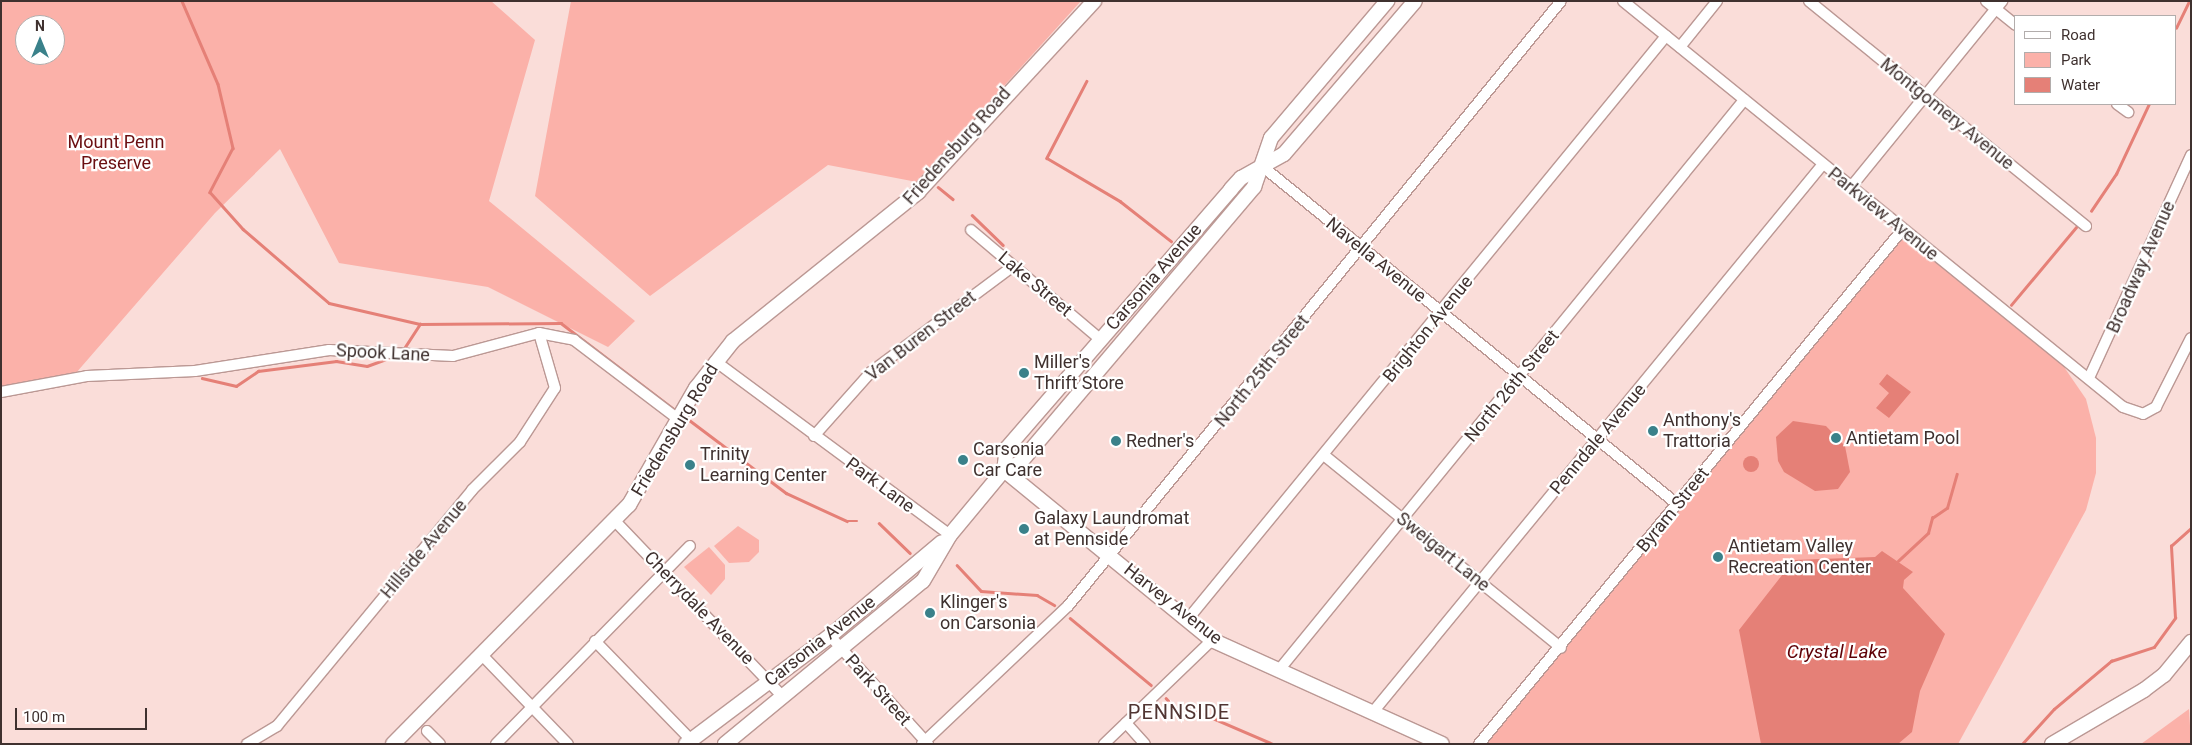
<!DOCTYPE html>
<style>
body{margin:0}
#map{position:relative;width:2192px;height:745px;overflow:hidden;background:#faddd9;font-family:Roboto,sans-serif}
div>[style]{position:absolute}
.green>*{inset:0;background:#fbb1a9}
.water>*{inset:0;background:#e58077}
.round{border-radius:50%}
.stream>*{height:2.5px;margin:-1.25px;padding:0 1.25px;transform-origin:1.25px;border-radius:1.25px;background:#e58077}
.roads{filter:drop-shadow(1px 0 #bb9894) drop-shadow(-1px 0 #bb9894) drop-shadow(0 1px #bb9894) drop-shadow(0 -1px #bb9894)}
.street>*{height:10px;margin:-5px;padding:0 5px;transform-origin:5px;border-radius:5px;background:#fff}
.secondary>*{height:14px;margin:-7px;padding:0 7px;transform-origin:7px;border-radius:7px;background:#fff}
.dots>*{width:14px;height:14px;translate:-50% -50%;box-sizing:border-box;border:2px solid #fff;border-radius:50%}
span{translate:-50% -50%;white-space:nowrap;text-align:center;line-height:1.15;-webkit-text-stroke:4.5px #fff;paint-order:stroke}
.street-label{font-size:18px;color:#3f312f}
.park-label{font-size:18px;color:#6b0f11}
.poi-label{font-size:18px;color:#3f312f}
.left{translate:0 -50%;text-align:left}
.water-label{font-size:19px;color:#5e0006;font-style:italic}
.quarter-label{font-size:20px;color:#513532;letter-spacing:1px}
.frame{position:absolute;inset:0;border:2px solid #3f312f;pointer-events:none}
.legend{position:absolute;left:2014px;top:15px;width:162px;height:90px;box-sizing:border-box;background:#fff;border:1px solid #b2adac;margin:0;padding:6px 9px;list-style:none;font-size:15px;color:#3f312f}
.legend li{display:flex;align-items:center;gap:10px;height:25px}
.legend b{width:25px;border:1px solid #b2adac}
.north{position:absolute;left:15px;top:15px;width:50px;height:50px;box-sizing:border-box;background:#fff;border:1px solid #b2adac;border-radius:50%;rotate:0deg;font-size:14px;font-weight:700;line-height:20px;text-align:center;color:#3f312f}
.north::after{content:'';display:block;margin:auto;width:18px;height:22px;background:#3a818a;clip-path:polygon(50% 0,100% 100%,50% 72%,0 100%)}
.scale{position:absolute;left:15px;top:708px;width:132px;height:22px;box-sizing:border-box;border:2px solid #3f312f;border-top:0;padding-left:6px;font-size:15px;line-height:18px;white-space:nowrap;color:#3f312f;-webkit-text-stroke:4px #fff;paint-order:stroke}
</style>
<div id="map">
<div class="green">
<i style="clip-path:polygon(evenodd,1px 1px,491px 1px,535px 40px,489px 201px,635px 321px,608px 347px,488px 287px,339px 263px,280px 149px,215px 213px,76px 373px,1px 388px,1px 1px,25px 25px,55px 25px,55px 55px,25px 55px,25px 25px)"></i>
<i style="clip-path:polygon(571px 1px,1081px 1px,917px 182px,828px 165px,650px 296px,535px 196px)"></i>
<i style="clip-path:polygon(1903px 229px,2051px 348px,2086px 399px,2096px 438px,2096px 473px,2086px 510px,1958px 744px,1479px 744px)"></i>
<i style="clip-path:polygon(738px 526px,759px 540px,759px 552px,749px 562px,729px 563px,714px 546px)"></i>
<i style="clip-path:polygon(709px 547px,725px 565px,725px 579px,711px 595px,684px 567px)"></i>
<i style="clip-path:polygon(2189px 709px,2191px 744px,2141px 744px)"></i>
</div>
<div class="water">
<i style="clip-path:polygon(1887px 374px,1911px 392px,1889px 418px,1876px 408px,1889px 393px,1879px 384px)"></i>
<i style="clip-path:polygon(1793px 421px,1826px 426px,1845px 446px,1850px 472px,1838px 489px,1815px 491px,1784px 472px,1778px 461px,1776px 437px)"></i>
<i class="round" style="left:1743px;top:456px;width:16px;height:16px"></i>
<i style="clip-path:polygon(1882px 551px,1913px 572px,1904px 580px,1903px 588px,1945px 634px,1920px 691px,1912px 732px,1898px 744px,1761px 744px,1739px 630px,1794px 560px,1875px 557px)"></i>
</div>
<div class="stream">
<i style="left:182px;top:1px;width:90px;rotate:66.6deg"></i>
<i style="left:218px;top:84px;width:66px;rotate:76.8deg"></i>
<i style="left:233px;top:148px;width:50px;rotate:117.6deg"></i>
<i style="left:210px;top:192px;width:50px;rotate:48.3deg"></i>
<i style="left:243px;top:229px;width:113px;rotate:40.7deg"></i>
<i style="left:329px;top:303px;width:93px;rotate:13deg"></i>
<i style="left:2176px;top:28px;width:30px;rotate:-64deg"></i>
<i style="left:1087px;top:81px;width:87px;rotate:117.5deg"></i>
<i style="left:1047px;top:158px;width:85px;rotate:30.5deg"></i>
<i style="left:1120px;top:201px;width:65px;rotate:38.1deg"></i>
<i style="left:938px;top:187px;width:19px;rotate:39deg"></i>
<i style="left:2091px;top:211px;width:45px;rotate:-56deg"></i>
<i style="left:2116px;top:174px;width:77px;rotate:-64.8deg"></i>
<i style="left:972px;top:215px;width:43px;rotate:44.1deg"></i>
<i style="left:2011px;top:305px;width:104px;rotate:-50.1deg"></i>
<i style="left:403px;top:350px;width:31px;rotate:-57deg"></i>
<i style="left:420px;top:324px;width:141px;rotate:-0.4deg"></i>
<i style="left:561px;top:323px;width:147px;rotate:37.3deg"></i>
<i style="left:202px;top:378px;width:35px;rotate:13deg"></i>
<i style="left:236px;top:386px;width:27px;rotate:-34deg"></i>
<i style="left:258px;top:371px;width:79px;rotate:-7.3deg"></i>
<i style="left:336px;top:361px;width:31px;rotate:9deg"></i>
<i style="left:367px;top:366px;width:27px;rotate:-20deg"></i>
<i style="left:684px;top:416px;width:128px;rotate:37deg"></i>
<i style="left:786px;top:493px;width:67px;rotate:24.7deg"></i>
<i style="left:847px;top:521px;width:10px"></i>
<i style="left:879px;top:523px;width:43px;rotate:44.1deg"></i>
<i style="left:1898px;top:561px;width:41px;rotate:-43deg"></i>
<i style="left:1928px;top:533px;width:16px;rotate:-75deg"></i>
<i style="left:1932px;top:518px;width:18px;rotate:-34deg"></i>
<i style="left:1947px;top:508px;width:35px;rotate:-74deg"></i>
<i style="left:957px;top:565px;width:35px;rotate:47deg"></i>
<i style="left:981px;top:591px;width:56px;rotate:4.1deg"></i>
<i style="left:1037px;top:595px;width:20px;rotate:30deg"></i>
<i style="left:1070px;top:618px;width:105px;rotate:39.6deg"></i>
<i style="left:1166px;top:698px;width:13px;rotate:48deg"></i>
<i style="left:1175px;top:708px;width:14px"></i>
<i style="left:1189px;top:708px;width:91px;rotate:23.2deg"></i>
<i style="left:2022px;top:744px;width:47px;rotate:-47.6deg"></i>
<i style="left:2054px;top:709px;width:75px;rotate:-40.1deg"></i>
<i style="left:2111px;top:661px;width:45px;rotate:-18deg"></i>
<i style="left:2154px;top:647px;width:36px;rotate:-54deg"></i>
<i style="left:2175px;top:618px;width:72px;rotate:-93.2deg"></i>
<i style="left:2171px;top:546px;width:27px;rotate:-42deg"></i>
</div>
<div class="roads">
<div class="street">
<i style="left:1623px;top:1px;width:644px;rotate:39.08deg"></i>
<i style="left:2123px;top:407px;width:21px;rotate:19deg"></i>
<i style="left:2143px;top:414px;width:15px;rotate:-28deg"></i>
<i style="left:2156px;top:407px;width:77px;rotate:-63.1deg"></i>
<i style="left:1809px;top:1px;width:357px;rotate:39.1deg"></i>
<i style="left:1986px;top:1px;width:38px;rotate:39deg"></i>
<i style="left:1680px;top:47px;width:59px;rotate:-51.2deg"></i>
<i style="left:2117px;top:104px;width:14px;rotate:36deg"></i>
<i style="left:1262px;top:166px;width:535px;rotate:39.16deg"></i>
<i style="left:1851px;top:187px;width:240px;rotate:-50.9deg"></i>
<i style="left:971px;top:230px;width:169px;rotate:40.2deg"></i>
<i style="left:715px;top:361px;width:292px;rotate:36.5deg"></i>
<i style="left:2089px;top:378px;width:245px;rotate:-65.4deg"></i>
<i style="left:1px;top:392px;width:87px;rotate:-10.5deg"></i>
<i style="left:87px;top:376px;width:108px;rotate:-2.7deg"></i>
<i style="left:195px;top:371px;width:136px;rotate:-8.9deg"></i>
<i style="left:329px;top:350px;width:124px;rotate:2.8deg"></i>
<i style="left:453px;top:356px;width:89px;rotate:-15deg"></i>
<i style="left:539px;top:333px;width:36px;rotate:11deg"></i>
<i style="left:574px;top:340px;width:131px;rotate:37.2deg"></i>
<i style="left:814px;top:436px;width:86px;rotate:-48.3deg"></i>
<i style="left:871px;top:372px;width:177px;rotate:-36.7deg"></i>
<i style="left:1325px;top:456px;width:304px;rotate:39.1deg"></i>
<i style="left:615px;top:521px;width:243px;rotate:46.3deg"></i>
<i style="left:1188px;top:619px;width:754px;rotate:-50.65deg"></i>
<i style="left:830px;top:636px;width:146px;rotate:47.8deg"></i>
<i style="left:595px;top:641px;width:138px;rotate:45.9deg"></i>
<i style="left:481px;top:654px;width:125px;rotate:46deg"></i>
<i style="left:1279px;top:670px;width:736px;rotate:-50.79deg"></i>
<i style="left:1373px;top:712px;width:709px;rotate:-50.61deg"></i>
<i style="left:1126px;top:723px;width:28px;rotate:48deg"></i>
<i style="left:427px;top:731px;width:18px;rotate:45deg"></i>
<i style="left:247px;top:744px;width:35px;rotate:-31deg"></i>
<i style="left:277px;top:726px;width:306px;rotate:-50.4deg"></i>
<i style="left:472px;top:490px;width:68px;rotate:-45deg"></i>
<i style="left:520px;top:442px;width:64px;rotate:-57.1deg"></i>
<i style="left:555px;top:388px;width:57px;rotate:-106.2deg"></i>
<i style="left:496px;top:744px;width:277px;rotate:-45.6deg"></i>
<i style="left:922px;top:744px;width:201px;rotate:-43.4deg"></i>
<i style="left:1068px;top:606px;width:780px;rotate:-50.82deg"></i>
<i style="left:1104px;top:744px;width:150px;rotate:-43.9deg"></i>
<i style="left:1479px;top:744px;width:667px;rotate:-50.54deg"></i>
</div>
<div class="secondary">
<i style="left:1004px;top:470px;width:22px;rotate:-82deg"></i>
<i style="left:1007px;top:448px;width:342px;rotate:-49.1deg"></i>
<i style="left:1231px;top:189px;width:15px;rotate:-48deg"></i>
<i style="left:1241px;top:178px;width:49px;rotate:-29.2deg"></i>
<i style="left:1284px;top:154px;width:201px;rotate:-49.4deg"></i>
<i style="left:1004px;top:470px;width:269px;rotate:39.3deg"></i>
<i style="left:1212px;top:640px;width:252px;rotate:24.3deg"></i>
<i style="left:393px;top:744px;width:336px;rotate:-45.4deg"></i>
<i style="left:629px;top:505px;width:135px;rotate:-60.2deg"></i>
<i style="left:696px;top:388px;width:60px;rotate:-51.8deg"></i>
<i style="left:733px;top:341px;width:238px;rotate:-38.8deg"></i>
<i style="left:918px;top:192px;width:260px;rotate:-47.3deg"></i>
<i style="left:686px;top:744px;width:180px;rotate:-36.9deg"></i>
<i style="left:830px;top:636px;width:146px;rotate:-40deg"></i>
<i style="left:725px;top:744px;width:256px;rotate:-39.5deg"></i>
<i style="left:923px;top:581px;width:53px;rotate:-59.6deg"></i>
<i style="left:950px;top:535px;width:85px;rotate:-50.3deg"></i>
<i style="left:1004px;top:470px;width:17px;rotate:-24deg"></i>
<i style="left:1020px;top:463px;width:362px;rotate:-49.7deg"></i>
<i style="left:1254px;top:187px;width:52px;rotate:-70.9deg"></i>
<i style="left:1271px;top:138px;width:180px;rotate:-49.7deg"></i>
<i style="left:2052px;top:744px;width:107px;rotate:-30.4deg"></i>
<i style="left:2144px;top:690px;width:25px;rotate:-37deg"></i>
<i style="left:2164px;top:675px;width:43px;rotate:-50.7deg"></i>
</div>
</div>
<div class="dots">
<i style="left:1024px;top:373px;background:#3a818a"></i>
<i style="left:1653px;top:431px;background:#3a818a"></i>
<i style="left:1836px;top:438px;background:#3a818a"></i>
<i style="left:1116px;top:441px;background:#3a818a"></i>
<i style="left:963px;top:460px;background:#3a818a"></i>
<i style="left:690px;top:465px;background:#3a818a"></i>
<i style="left:1024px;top:529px;background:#3a818a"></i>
<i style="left:1718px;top:557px;background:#3a818a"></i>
<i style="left:930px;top:613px;background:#3a818a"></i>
</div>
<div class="street-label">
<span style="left:1947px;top:114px;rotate:39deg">Montgomery Avenue</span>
<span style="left:957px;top:146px;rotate:-48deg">Friedensburg Road</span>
<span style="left:1883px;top:214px;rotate:39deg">Parkview Avenue</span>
<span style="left:1376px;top:260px;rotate:39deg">Navella Avenue</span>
<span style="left:2141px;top:267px;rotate:-66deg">Broadway Avenue</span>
<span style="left:1154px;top:277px;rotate:-49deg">Carsonia Avenue</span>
<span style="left:1035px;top:284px;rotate:40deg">Lake Street</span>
<span style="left:1428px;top:329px;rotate:-51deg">Brighton Avenue</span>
<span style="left:921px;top:336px;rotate:-38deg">Van Buren Street</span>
<span style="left:383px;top:353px;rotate:3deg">Spook Lane</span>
<span style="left:1262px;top:371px;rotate:-51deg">North 25th Street</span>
<span style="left:1512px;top:386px;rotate:-51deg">North 26th Street</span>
<span style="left:675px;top:430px;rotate:-59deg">Friedensburg Road</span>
<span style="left:1598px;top:439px;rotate:-50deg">Penndale Avenue</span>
<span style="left:880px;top:485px;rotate:36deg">Park Lane</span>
<span style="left:1673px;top:510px;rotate:-51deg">Byram Street</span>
<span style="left:424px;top:549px;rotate:-50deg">Hillside Avenue</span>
<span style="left:1443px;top:552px;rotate:39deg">Sweigart Lane</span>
<span style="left:1173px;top:604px;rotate:38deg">Harvey Avenue</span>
<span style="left:699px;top:608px;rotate:46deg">Cherrydale Avenue</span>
<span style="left:820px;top:641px;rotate:-38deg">Carsonia Avenue</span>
<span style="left:878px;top:690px;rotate:48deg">Park Street</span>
</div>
<div class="park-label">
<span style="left:116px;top:153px">Mount Penn<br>Preserve</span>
</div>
<div class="poi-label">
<span class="left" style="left:1034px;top:373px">Miller's<br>Thrift Store</span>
<span class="left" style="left:1663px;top:431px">Anthony's<br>Trattoria</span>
<span class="left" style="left:1846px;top:438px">Antietam Pool</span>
<span class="left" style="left:1126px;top:441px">Redner's</span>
<span class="left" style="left:973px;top:460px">Carsonia<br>Car Care</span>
<span class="left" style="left:700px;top:465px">Trinity<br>Learning Center</span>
<span class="left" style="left:1034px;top:529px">Galaxy Laundromat<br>at Pennside</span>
<span class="left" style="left:1728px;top:557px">Antietam Valley<br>Recreation Center</span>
<span class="left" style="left:940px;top:613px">Klinger's<br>on Carsonia</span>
</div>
<div class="water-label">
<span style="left:1837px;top:652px">Crystal Lake</span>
</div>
<div class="quarter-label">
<span style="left:1179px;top:712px">PENNSIDE</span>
</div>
<div class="frame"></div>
<ul class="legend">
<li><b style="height:6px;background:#fff"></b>Road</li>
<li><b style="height:14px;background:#fbb1a9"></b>Park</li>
<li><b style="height:14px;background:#e58077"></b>Water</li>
</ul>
<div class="north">N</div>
<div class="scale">100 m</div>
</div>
